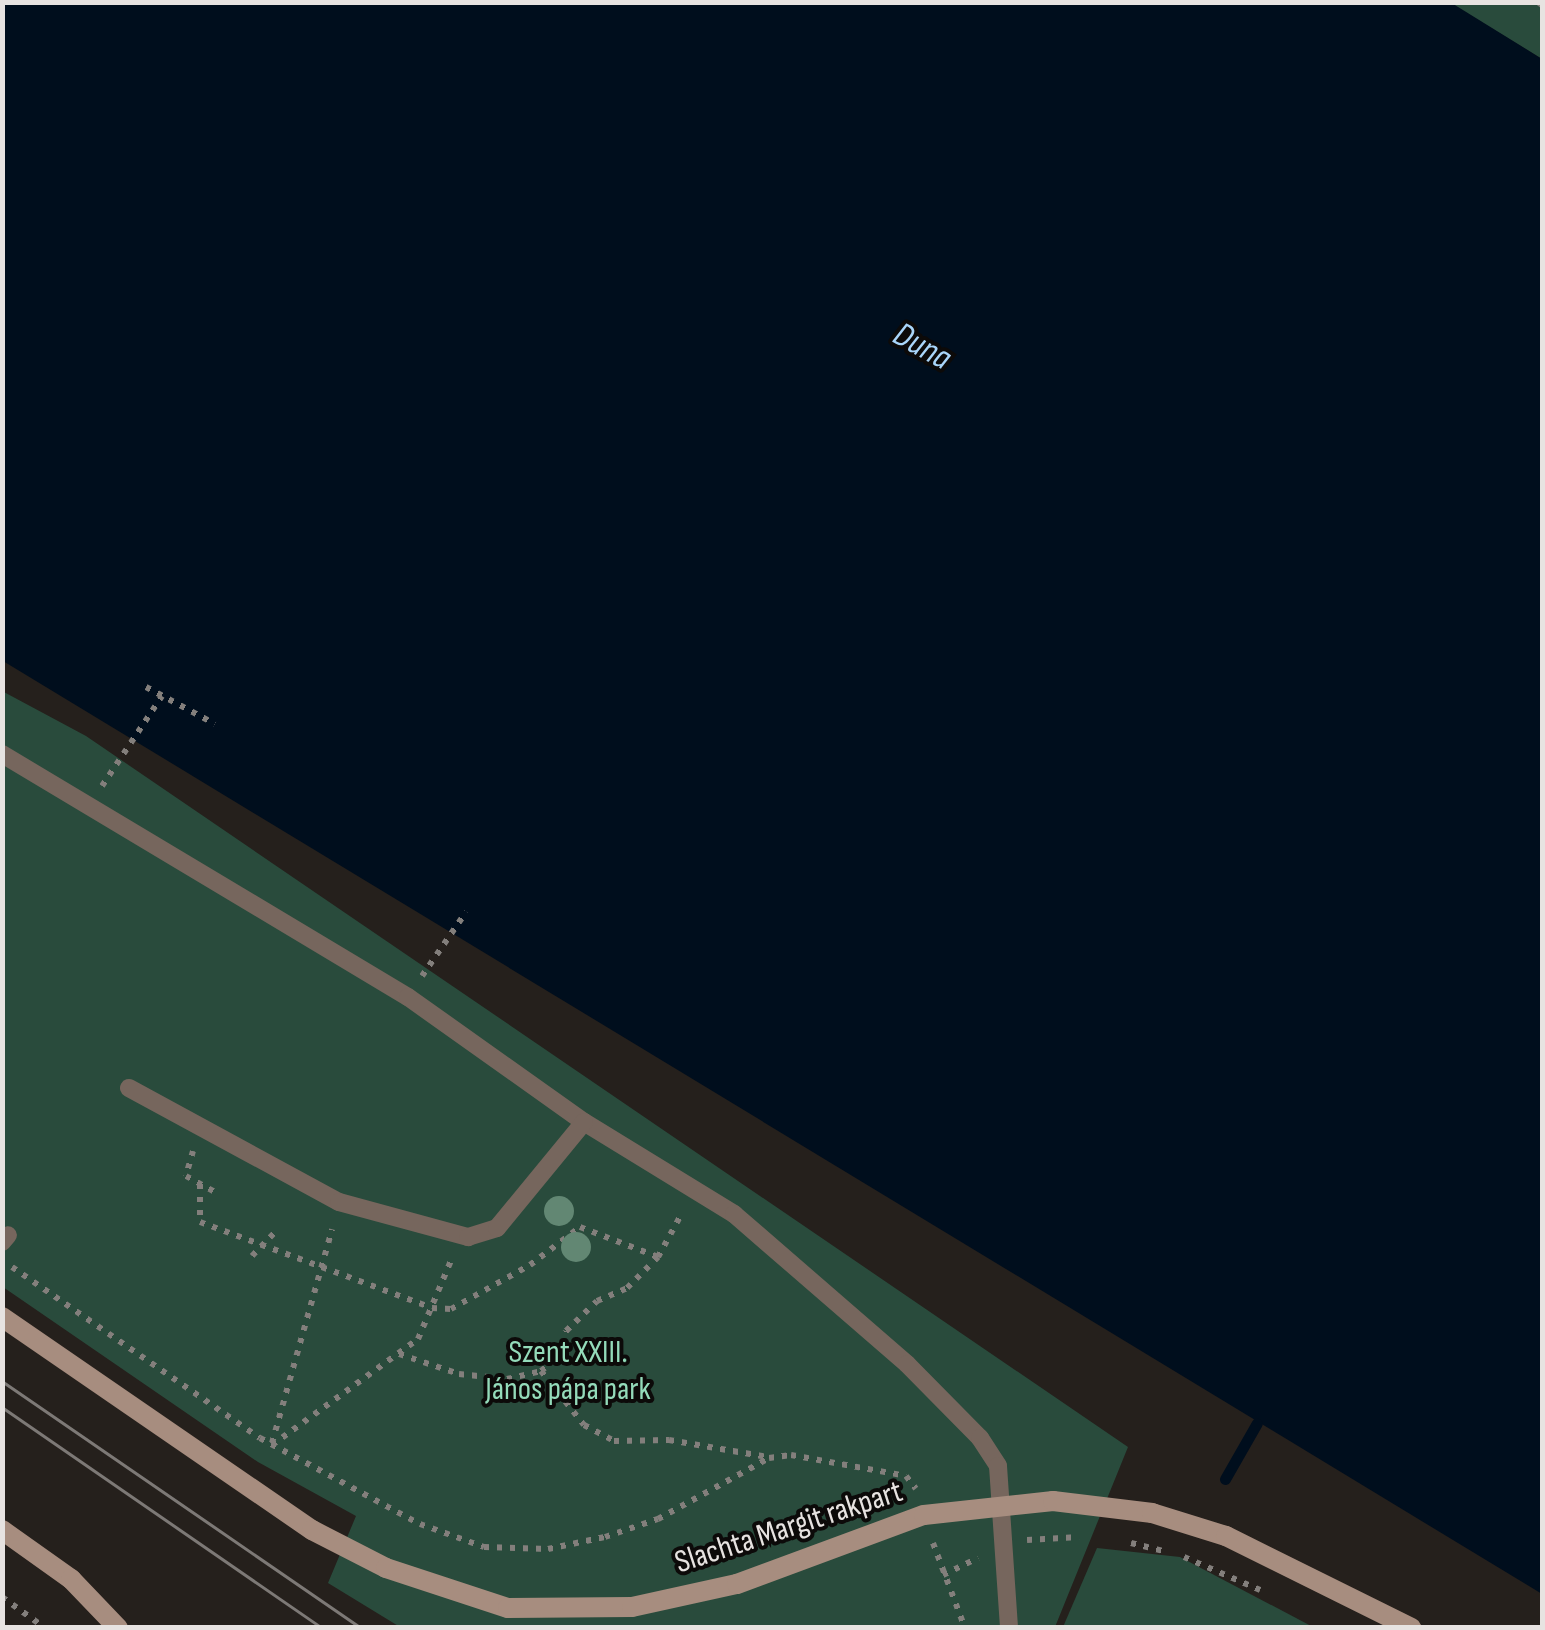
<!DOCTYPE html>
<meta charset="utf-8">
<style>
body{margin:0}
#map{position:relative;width:1545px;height:1630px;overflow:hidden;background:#25201c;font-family:"Sofia Sans Condensed",sans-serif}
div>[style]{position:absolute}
.green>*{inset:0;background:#294b3c}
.water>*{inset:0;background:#000e1d}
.stream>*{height:11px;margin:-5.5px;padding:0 5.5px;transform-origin:5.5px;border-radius:5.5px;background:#000e1d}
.path>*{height:6px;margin-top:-3px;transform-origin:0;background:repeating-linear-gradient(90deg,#837f7c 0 5px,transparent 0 13px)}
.lane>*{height:18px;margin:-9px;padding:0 9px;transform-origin:9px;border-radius:9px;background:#76665d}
.secondary>*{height:20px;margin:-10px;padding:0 10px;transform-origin:10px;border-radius:10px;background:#a78d7f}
.tram>*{height:2.5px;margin:-1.25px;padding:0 1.25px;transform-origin:1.25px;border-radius:1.25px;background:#7d7976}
.trees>*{width:30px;height:30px;margin:-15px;border-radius:50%;background:#628773}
span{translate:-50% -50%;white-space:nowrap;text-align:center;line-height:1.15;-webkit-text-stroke:8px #0c0a09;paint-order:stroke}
.park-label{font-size:32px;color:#94dbba}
.street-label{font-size:32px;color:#e7e3e1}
.water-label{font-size:35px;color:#a9d5f9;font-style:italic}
.frame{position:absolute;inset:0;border:5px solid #e7e3e1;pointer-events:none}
</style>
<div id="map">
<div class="green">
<i style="clip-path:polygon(1450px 3px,1542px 3px,1542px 59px)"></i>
<i style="clip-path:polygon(2px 691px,86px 736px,1128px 1447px,1055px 1627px,400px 1627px,328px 1583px,356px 1516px,258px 1462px,3px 1287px)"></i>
<i style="clip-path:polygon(1097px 1548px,1180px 1557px,1313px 1627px,1063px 1627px)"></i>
</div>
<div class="water">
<i style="clip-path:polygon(1450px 2px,1542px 59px,1542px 1594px,3px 661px,3px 3px)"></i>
</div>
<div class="stream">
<i style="left:1225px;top:1479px;width:64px;rotate:-60.3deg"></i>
</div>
<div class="path">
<i style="left:1538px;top:2px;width:5px;rotate:37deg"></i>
<i style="left:146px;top:687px;width:78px;rotate:28.2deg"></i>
<i style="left:102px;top:786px;width:108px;rotate:-56.3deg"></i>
<i style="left:422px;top:976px;width:78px;rotate:-55.5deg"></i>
<i style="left:193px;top:1151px;width:26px;rotate:106deg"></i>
<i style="left:186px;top:1176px;width:38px;rotate:29deg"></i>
<i style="left:200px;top:1184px;width:38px;rotate:90deg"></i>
<i style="left:200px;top:1222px;width:247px;rotate:20.3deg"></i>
<i style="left:432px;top:1308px;width:19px;rotate:3deg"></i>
<i style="left:451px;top:1309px;width:90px;rotate:-29.1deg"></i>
<i style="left:530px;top:1265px;width:63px;rotate:-37.2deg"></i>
<i style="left:580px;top:1227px;width:84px;rotate:21deg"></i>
<i style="left:658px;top:1257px;width:50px;rotate:-61.4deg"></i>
<i style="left:252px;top:1256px;width:33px;rotate:-46deg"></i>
<i style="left:12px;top:1267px;width:301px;rotate:34.6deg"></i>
<i style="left:260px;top:1438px;width:182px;rotate:28.3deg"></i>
<i style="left:420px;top:1524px;width:68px;rotate:19.8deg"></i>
<i style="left:484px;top:1547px;width:64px;rotate:1.8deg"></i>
<i style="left:548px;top:1549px;width:58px;rotate:-11.9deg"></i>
<i style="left:605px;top:1537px;width:56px;rotate:-18.8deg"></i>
<i style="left:658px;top:1519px;width:127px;rotate:-28.8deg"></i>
<i style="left:769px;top:1458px;width:22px;rotate:-8deg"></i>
<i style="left:791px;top:1455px;width:117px;rotate:10.3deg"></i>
<i style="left:906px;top:1476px;width:16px;rotate:52deg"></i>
<i style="left:399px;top:1354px;width:63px;rotate:18.4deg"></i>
<i style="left:459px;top:1374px;width:48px;rotate:5.9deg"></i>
<i style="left:507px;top:1379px;width:35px;rotate:-13deg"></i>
<i style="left:541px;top:1371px;width:69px;rotate:51.5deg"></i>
<i style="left:584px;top:1425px;width:34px;rotate:28deg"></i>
<i style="left:614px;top:1441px;width:55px;rotate:-1deg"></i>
<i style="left:669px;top:1440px;width:99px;rotate:9.8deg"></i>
<i style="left:541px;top:1371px;width:22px;rotate:-39deg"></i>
<i style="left:558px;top:1357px;width:27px;rotate:-73deg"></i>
<i style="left:566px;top:1331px;width:43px;rotate:-44.1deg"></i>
<i style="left:597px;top:1301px;width:33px;rotate:-23deg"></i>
<i style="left:627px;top:1288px;width:44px;rotate:-45deg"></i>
<i style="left:272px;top:1443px;width:222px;rotate:-74.3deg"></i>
<i style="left:272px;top:1445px;width:180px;rotate:-36deg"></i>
<i style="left:418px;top:1339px;width:88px;rotate:-67.2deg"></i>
<i style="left:1027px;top:1540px;width:52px;rotate:-3.3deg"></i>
<i style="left:933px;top:1543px;width:91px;rotate:69.4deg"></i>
<i style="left:1131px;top:1543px;width:37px;rotate:14deg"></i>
<i style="left:1184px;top:1557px;width:83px;rotate:23.5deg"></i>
<i style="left:943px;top:1575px;width:39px;rotate:-26deg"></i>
<i style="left:2px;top:1597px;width:53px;rotate:35.8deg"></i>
</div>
<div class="lane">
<i style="left:2px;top:754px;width:473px;rotate:30.9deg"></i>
<i style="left:408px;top:997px;width:216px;rotate:35.4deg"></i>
<i style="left:584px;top:1122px;width:176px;rotate:31.5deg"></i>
<i style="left:734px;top:1214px;width:229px;rotate:40.9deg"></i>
<i style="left:907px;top:1364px;width:104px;rotate:45.4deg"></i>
<i style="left:980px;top:1438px;width:33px;rotate:57deg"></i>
<i style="left:998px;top:1466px;width:162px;rotate:86.1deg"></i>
<i style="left:129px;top:1088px;width:239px;rotate:28.5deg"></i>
<i style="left:339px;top:1202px;width:134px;rotate:15.2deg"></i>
<i style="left:468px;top:1237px;width:30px;rotate:-17deg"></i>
<i style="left:497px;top:1228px;width:137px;rotate:-50.6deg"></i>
<i style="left:2px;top:1242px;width:9px;rotate:-49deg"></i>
</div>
<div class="secondary">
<i style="left:2px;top:1317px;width:376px;rotate:34.5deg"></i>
<i style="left:312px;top:1530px;width:83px;rotate:27.2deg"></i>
<i style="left:386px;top:1568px;width:128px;rotate:18.2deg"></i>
<i style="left:508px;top:1608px;width:124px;rotate:-0.5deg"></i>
<i style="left:632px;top:1607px;width:107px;rotate:-12.4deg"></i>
<i style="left:737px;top:1584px;width:199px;rotate:-20.3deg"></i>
<i style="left:924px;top:1515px;width:130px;rotate:-6.2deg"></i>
<i style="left:1053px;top:1501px;width:100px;rotate:6.9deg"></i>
<i style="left:1152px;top:1513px;width:77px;rotate:17.3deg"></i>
<i style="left:1226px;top:1536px;width:207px;rotate:26.4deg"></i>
<i style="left:2px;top:1530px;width:85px;rotate:35.4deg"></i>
<i style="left:71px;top:1579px;width:68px;rotate:46.2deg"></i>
</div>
<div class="tram">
<i style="left:2px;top:1381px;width:436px;rotate:34.5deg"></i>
<i style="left:2px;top:1407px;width:389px;rotate:34.6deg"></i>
</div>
<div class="trees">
<i style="left:559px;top:1211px"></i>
<i style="left:576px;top:1247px"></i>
</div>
<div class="park-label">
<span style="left:568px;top:1372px">Szent XXIII.<br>János pápa park</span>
</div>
<div class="street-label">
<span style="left:789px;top:1528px;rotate:-18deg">Slachta Margit rakpart</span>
</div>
<div class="water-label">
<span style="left:922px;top:347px;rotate:29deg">Duna</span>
</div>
<div class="frame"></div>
</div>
